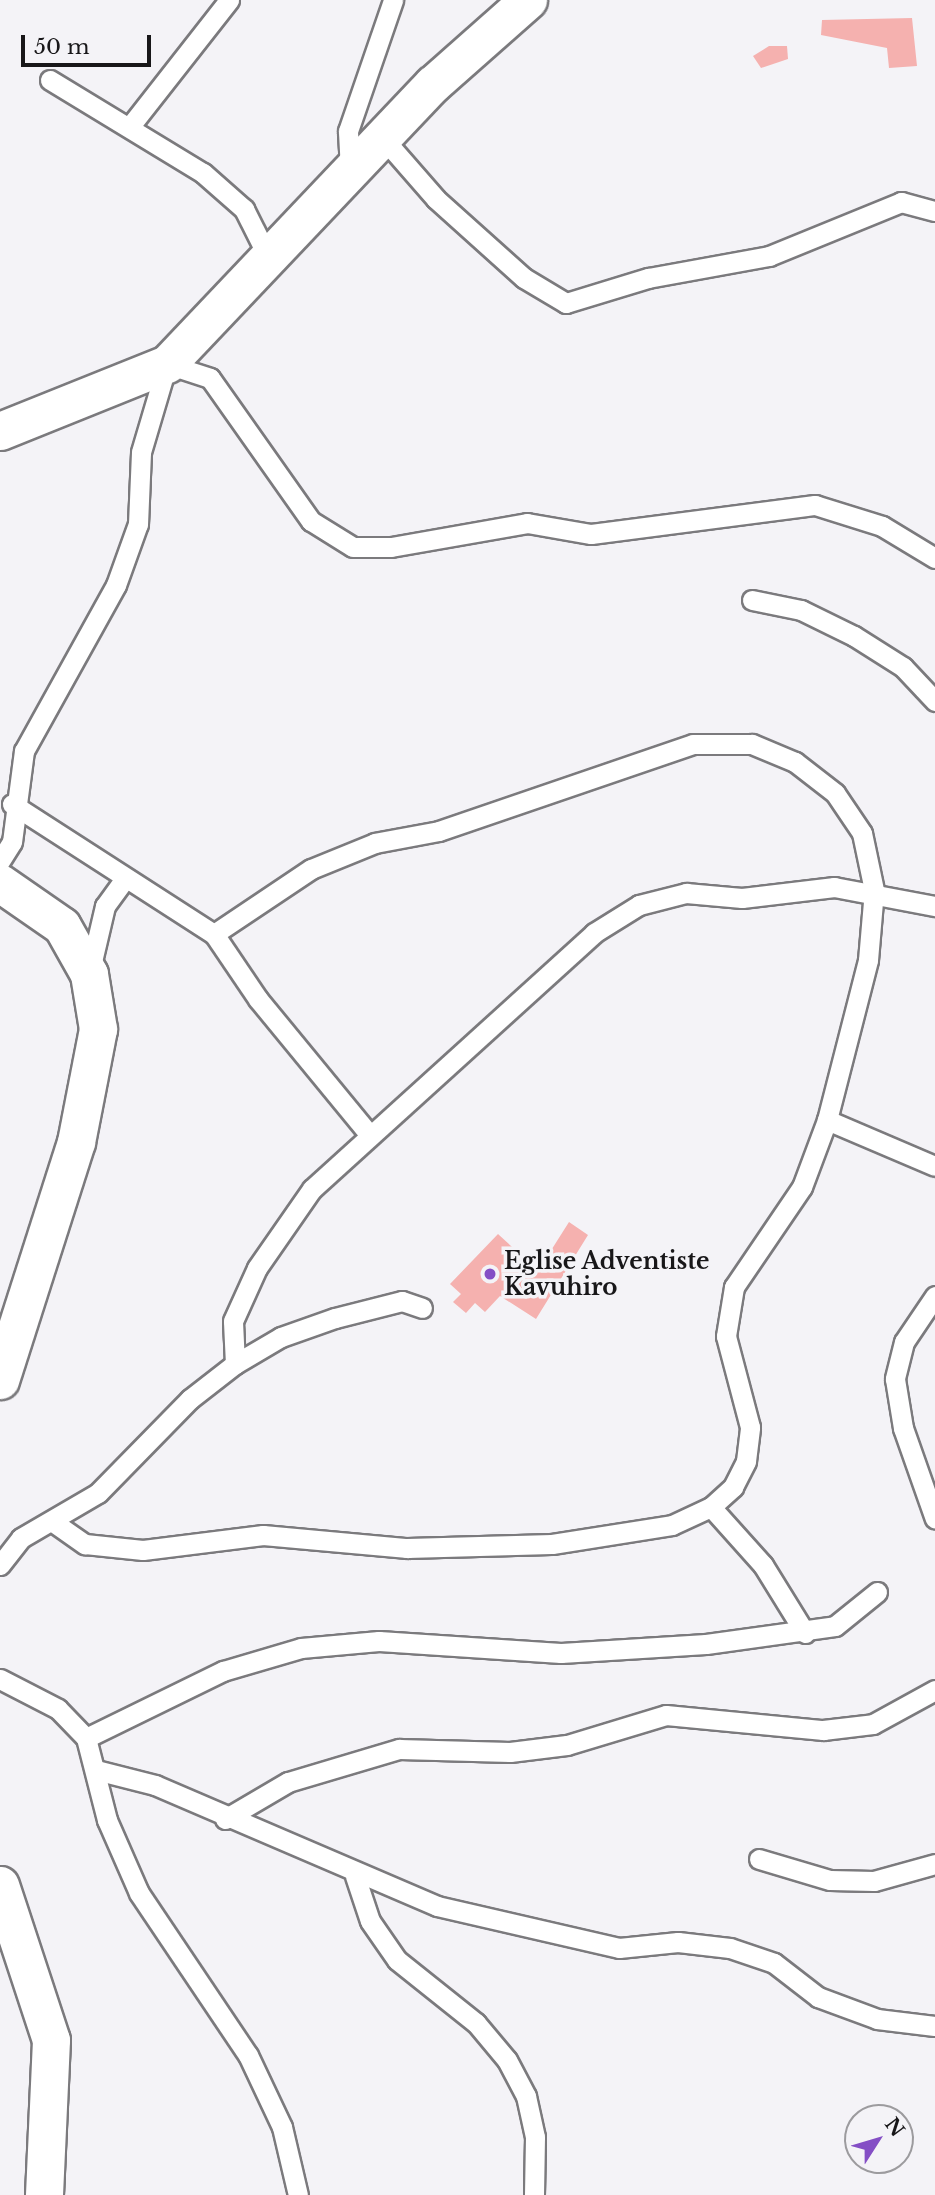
<!DOCTYPE html>
<style>
body{margin:0}
#map{position:relative;width:935px;height:2195px;overflow:hidden;background:#f4f3f7;font-family:"Libre Baskerville",serif}
div>[style]{position:absolute}
.building>*{inset:0;background:#f5b1af}
.roads{filter:drop-shadow(2px 0 #7b7a7d) drop-shadow(-2px 0 #7b7a7d) drop-shadow(0 2px #7b7a7d) drop-shadow(0 -2px #7b7a7d)}
.street>*{height:19px;margin:-9.5px;padding:0 9.5px;transform-origin:9.5px;border-radius:9.5px;background:#fff}
.highway>*{height:37px;margin:-18.5px;padding:0 18.5px;transform-origin:18.5px;border-radius:18.5px;background:#fff}
.dots>*{width:19px;height:19px;translate:-50% -50%;box-sizing:border-box;border:4px solid #f4f3f7;border-radius:50%}
span{translate:-50% -50%;white-space:nowrap;text-align:center;line-height:1.15;-webkit-text-stroke:7px #f4f3f7;paint-order:stroke}
.poi-label{font-size:23px;color:#181719;font-weight:700}
.left{translate:0 -50%;text-align:left}
.north{position:absolute;left:844px;top:2104px;width:70px;height:70px;box-sizing:border-box;background:#f4f3f7;border:2px solid #9c9b9e;border-radius:50%;rotate:53deg;font-size:19px;font-weight:700;line-height:28px;text-align:center;color:#181719}
.north::after{content:'';display:block;margin:auto;width:24px;height:32px;background:#844ec5;clip-path:polygon(50% 0,100% 100%,50% 72%,0 100%)}
.scale{position:absolute;left:21px;top:35px;width:130px;height:32px;box-sizing:border-box;border:4px solid #181719;border-top:0;padding-left:9px;font-size:21px;line-height:24px;white-space:nowrap;color:#181719;-webkit-text-stroke:5px #f4f3f7;paint-order:stroke}
</style>
<div id="map">
<div class="building">
<i style="clip-path:polygon(912px 18px,917px 66px,889px 68px,887px 48px,821px 35px,822px 20px)"></i>
<i style="clip-path:polygon(769px 46px,787px 46px,788px 59px,761px 68px,753px 56px)"></i>
<i style="clip-path:polygon(569px 1222px,588px 1235px,536px 1319px,500px 1296px,485px 1312px,475px 1303px,466px 1313px,453px 1302px,461px 1294px,450px 1284px,498px 1234px,538px 1271px)"></i>
</div>
<div class="roads">
<div class="street">
<i style="left:50px;top:80px;width:179px;rotate:31.3deg"></i>
<i style="left:203px;top:173px;width:55px;rotate:41.3deg"></i>
<i style="left:244px;top:209px;width:51px;rotate:63.4deg"></i>
<i style="left:131px;top:125px;width:159px;rotate:-51.9deg"></i>
<i style="left:382px;top:137px;width:82px;rotate:48.9deg"></i>
<i style="left:436px;top:199px;width:118px;rotate:41.9deg"></i>
<i style="left:524px;top:278px;width:49px;rotate:30.8deg"></i>
<i style="left:566px;top:303px;width:86px;rotate:-17deg"></i>
<i style="left:648px;top:278px;width:123px;rotate:-10.3deg"></i>
<i style="left:769px;top:256px;width:143px;rotate:-22.2deg"></i>
<i style="left:901px;top:202px;width:35px;rotate:15deg"></i>
<i style="left:350px;top:170px;width:39px;rotate:-93deg"></i>
<i style="left:348px;top:131px;width:139px;rotate:-71deg"></i>
<i style="left:752px;top:600px;width:50px;rotate:11.5deg"></i>
<i style="left:801px;top:610px;width:59px;rotate:26.1deg"></i>
<i style="left:854px;top:636px;width:58px;rotate:32.3deg"></i>
<i style="left:903px;top:667px;width:47px;rotate:46.7deg"></i>
<i style="left:12px;top:804px;width:240px;rotate:32.8deg"></i>
<i style="left:214px;top:934px;width:78px;rotate:55.9deg"></i>
<i style="left:258px;top:999px;width:173px;rotate:50.6deg"></i>
<i style="left:0;top:861px;width:22px;rotate:-58deg"></i>
<i style="left:12px;top:842px;width:92px;rotate:-82.5deg"></i>
<i style="left:24px;top:751px;width:190px;rotate:-61deg"></i>
<i style="left:116px;top:585px;width:65px;rotate:-70.2deg"></i>
<i style="left:138px;top:524px;width:72px;rotate:-87.6deg"></i>
<i style="left:141px;top:452px;width:92px;rotate:-73.5deg"></i>
<i style="left:167px;top:364px;width:45px;rotate:18deg"></i>
<i style="left:210px;top:378px;width:175px;rotate:54.8deg"></i>
<i style="left:311px;top:521px;width:49px;rotate:31.8deg"></i>
<i style="left:353px;top:547px;width:38px"></i>
<i style="left:391px;top:547px;width:138px;rotate:-10deg"></i>
<i style="left:527px;top:523px;width:65px;rotate:9.8deg"></i>
<i style="left:591px;top:534px;width:226px;rotate:-7.4deg"></i>
<i style="left:815px;top:505px;width:70px;rotate:17.4deg"></i>
<i style="left:882px;top:526px;width:62px;rotate:31.1deg"></i>
<i style="left:90px;top:970px;width:66px;rotate:-76.8deg"></i>
<i style="left:105px;top:906px;width:32px;rotate:-54deg"></i>
<i style="left:827px;top:1120px;width:117px;rotate:23.1deg"></i>
<i style="left:935px;top:1296px;width:55px;rotate:124deg"></i>
<i style="left:904px;top:1342px;width:38px;rotate:104deg"></i>
<i style="left:895px;top:1379px;width:50px;rotate:80.7deg"></i>
<i style="left:903px;top:1428px;width:96px;rotate:70.6deg"></i>
<i style="left:235px;top:1364px;width:43px;rotate:-92.7deg"></i>
<i style="left:233px;top:1321px;width:58px;rotate:-65.6deg"></i>
<i style="left:257px;top:1268px;width:96px;rotate:-55.2deg"></i>
<i style="left:312px;top:1189px;width:381px;rotate:-42.2deg"></i>
<i style="left:594px;top:933px;width:53px;rotate:-31.9deg"></i>
<i style="left:639px;top:905px;width:49px;rotate:-14.3deg"></i>
<i style="left:686px;top:893px;width:56px;rotate:5.1deg"></i>
<i style="left:742px;top:898px;width:93px;rotate:-6.8deg"></i>
<i style="left:834px;top:887px;width:103px;rotate:10.7deg"></i>
<i style="left:711px;top:1507px;width:78px;rotate:48.1deg"></i>
<i style="left:763px;top:1565px;width:80px;rotate:58.3deg"></i>
<i style="left:53px;top:1522px;width:39px;rotate:35deg"></i>
<i style="left:85px;top:1544px;width:58px;rotate:5.9deg"></i>
<i style="left:143px;top:1550px;width:121px;rotate:-7.1deg"></i>
<i style="left:263px;top:1535px;width:145px;rotate:5.2deg"></i>
<i style="left:407px;top:1548px;width:145px;rotate:-1.6deg"></i>
<i style="left:552px;top:1544px;width:121px;rotate:-9deg"></i>
<i style="left:672px;top:1525px;width:43px;rotate:-24.8deg"></i>
<i style="left:711px;top:1507px;width:30px;rotate:-42deg"></i>
<i style="left:733px;top:1487px;width:29px;rotate:-63deg"></i>
<i style="left:746px;top:1461px;width:34px;rotate:-83deg"></i>
<i style="left:750px;top:1427px;width:94px;rotate:-104.8deg"></i>
<i style="left:726px;top:1336px;width:50px;rotate:-80.7deg"></i>
<i style="left:734px;top:1287px;width:121px;rotate:-55.8deg"></i>
<i style="left:802px;top:1187px;width:72px;rotate:-69.5deg"></i>
<i style="left:827px;top:1120px;width:165px;rotate:-75.6deg"></i>
<i style="left:868px;top:960px;width:70px;rotate:-85.1deg"></i>
<i style="left:874px;top:890px;width:58px;rotate:-101.9deg"></i>
<i style="left:862px;top:833px;width:48px;rotate:-124deg"></i>
<i style="left:835px;top:793px;width:51px;rotate:-142.2deg"></i>
<i style="left:795px;top:762px;width:47px;rotate:-157.3deg"></i>
<i style="left:752px;top:744px;width:59px;rotate:180deg"></i>
<i style="left:693px;top:744px;width:268px;rotate:161.1deg"></i>
<i style="left:439px;top:831px;width:65px;rotate:169.4deg"></i>
<i style="left:375px;top:843px;width:69px;rotate:157.9deg"></i>
<i style="left:311px;top:869px;width:117px;rotate:146.2deg"></i>
<i style="left:0;top:1565px;width:34px;rotate:-52deg"></i>
<i style="left:21px;top:1538px;width:89px;rotate:-30.3deg"></i>
<i style="left:98px;top:1493px;width:132px;rotate:-45.6deg"></i>
<i style="left:190px;top:1399px;width:57px;rotate:-37.9deg"></i>
<i style="left:235px;top:1364px;width:53px;rotate:-30.4deg"></i>
<i style="left:281px;top:1337px;width:57px;rotate:-19.4deg"></i>
<i style="left:335px;top:1318px;width:69px;rotate:-14.2deg"></i>
<i style="left:402px;top:1301px;width:21px;rotate:19deg"></i>
<i style="left:0;top:1679px;width:65px;rotate:27.3deg"></i>
<i style="left:58px;top:1709px;width:40px;rotate:46deg"></i>
<i style="left:86px;top:1738px;width:85px;rotate:75.6deg"></i>
<i style="left:107px;top:1820px;width:80px;rotate:66.3deg"></i>
<i style="left:139px;top:1893px;width:195px;rotate:56.1deg"></i>
<i style="left:248px;top:2055px;width:80px;rotate:64.7deg"></i>
<i style="left:282px;top:2127px;width:70px;rotate:76.8deg"></i>
<i style="left:86px;top:1738px;width:153px;rotate:-26.1deg"></i>
<i style="left:223px;top:1671px;width:81px;rotate:-16.4deg"></i>
<i style="left:301px;top:1648px;width:78px;rotate:-5.1deg"></i>
<i style="left:379px;top:1641px;width:182px;rotate:3.8deg"></i>
<i style="left:561px;top:1653px;width:145px;rotate:-3.6deg"></i>
<i style="left:706px;top:1644px;width:130px;rotate:-7.9deg"></i>
<i style="left:835px;top:1626px;width:54px;rotate:-39deg"></i>
<i style="left:96px;top:1770px;width:61px;rotate:14.3deg"></i>
<i style="left:155px;top:1785px;width:307px;rotate:23.2deg"></i>
<i style="left:437px;top:1906px;width:187px;rotate:13deg"></i>
<i style="left:619px;top:1948px;width:59px;rotate:-5.8deg"></i>
<i style="left:678px;top:1942px;width:52px;rotate:6.6deg"></i>
<i style="left:730px;top:1948px;width:46px;rotate:18.8deg"></i>
<i style="left:774px;top:1963px;width:56px;rotate:37.7deg"></i>
<i style="left:818px;top:1997px;width:63px;rotate:20.4deg"></i>
<i style="left:877px;top:2019px;width:58px;rotate:6.9deg"></i>
<i style="left:225px;top:1819px;width:73px;rotate:-30.4deg"></i>
<i style="left:288px;top:1782px;width:116px;rotate:-16.6deg"></i>
<i style="left:399px;top:1749px;width:111px;rotate:1.5deg"></i>
<i style="left:510px;top:1752px;width:57px;rotate:-7deg"></i>
<i style="left:567px;top:1745px;width:103px;rotate:-16.9deg"></i>
<i style="left:666px;top:1715px;width:158px;rotate:5.5deg"></i>
<i style="left:823px;top:1730px;width:50px;rotate:-6.8deg"></i>
<i style="left:873px;top:1724px;width:71px;rotate:-28.7deg"></i>
<i style="left:759px;top:1859px;width:74px;rotate:16.5deg"></i>
<i style="left:830px;top:1880px;width:44px;rotate:1.3deg"></i>
<i style="left:874px;top:1881px;width:63px;rotate:-15.6deg"></i>
<i style="left:355px;top:1876px;width:47px;rotate:71.6deg"></i>
<i style="left:370px;top:1921px;width:47px;rotate:55.3deg"></i>
<i style="left:397px;top:1960px;width:101px;rotate:38.6deg"></i>
<i style="left:476px;top:2023px;width:48px;rotate:50deg"></i>
<i style="left:507px;top:2060px;width:41px;rotate:62.2deg"></i>
<i style="left:526px;top:2096px;width:42px;rotate:77.6deg"></i>
<i style="left:535px;top:2137px;width:58px;rotate:91deg"></i>
</div>
<div class="highway">
<i style="left:0;top:431px;width:180px;rotate:-21.9deg"></i>
<i style="left:167px;top:364px;width:386px;rotate:-46.5deg"></i>
<i style="left:433px;top:84px;width:127px;rotate:-41.5deg"></i>
<i style="left:0;top:883px;width:75px;rotate:34.7deg"></i>
<i style="left:62px;top:926px;width:55px;rotate:60.6deg"></i>
<i style="left:89px;top:974px;width:56px;rotate:80.7deg"></i>
<i style="left:98px;top:1029px;width:115px;rotate:101deg"></i>
<i style="left:76px;top:1142px;width:250px;rotate:107.7deg"></i>
<i style="left:0;top:1885px;width:163px;rotate:71.8deg"></i>
<i style="left:51px;top:2040px;width:155px;rotate:92.6deg"></i>
</div>
</div>
<div class="dots">
<i style="left:490px;top:1274px;background:#844ec5"></i>
</div>
<div class="poi-label">
<span class="left" style="left:504px;top:1274px">Eglise Adventiste<br>Kavuhiro</span>
</div>
<div class="north">N</div>
<div class="scale">50 m</div>
</div>
